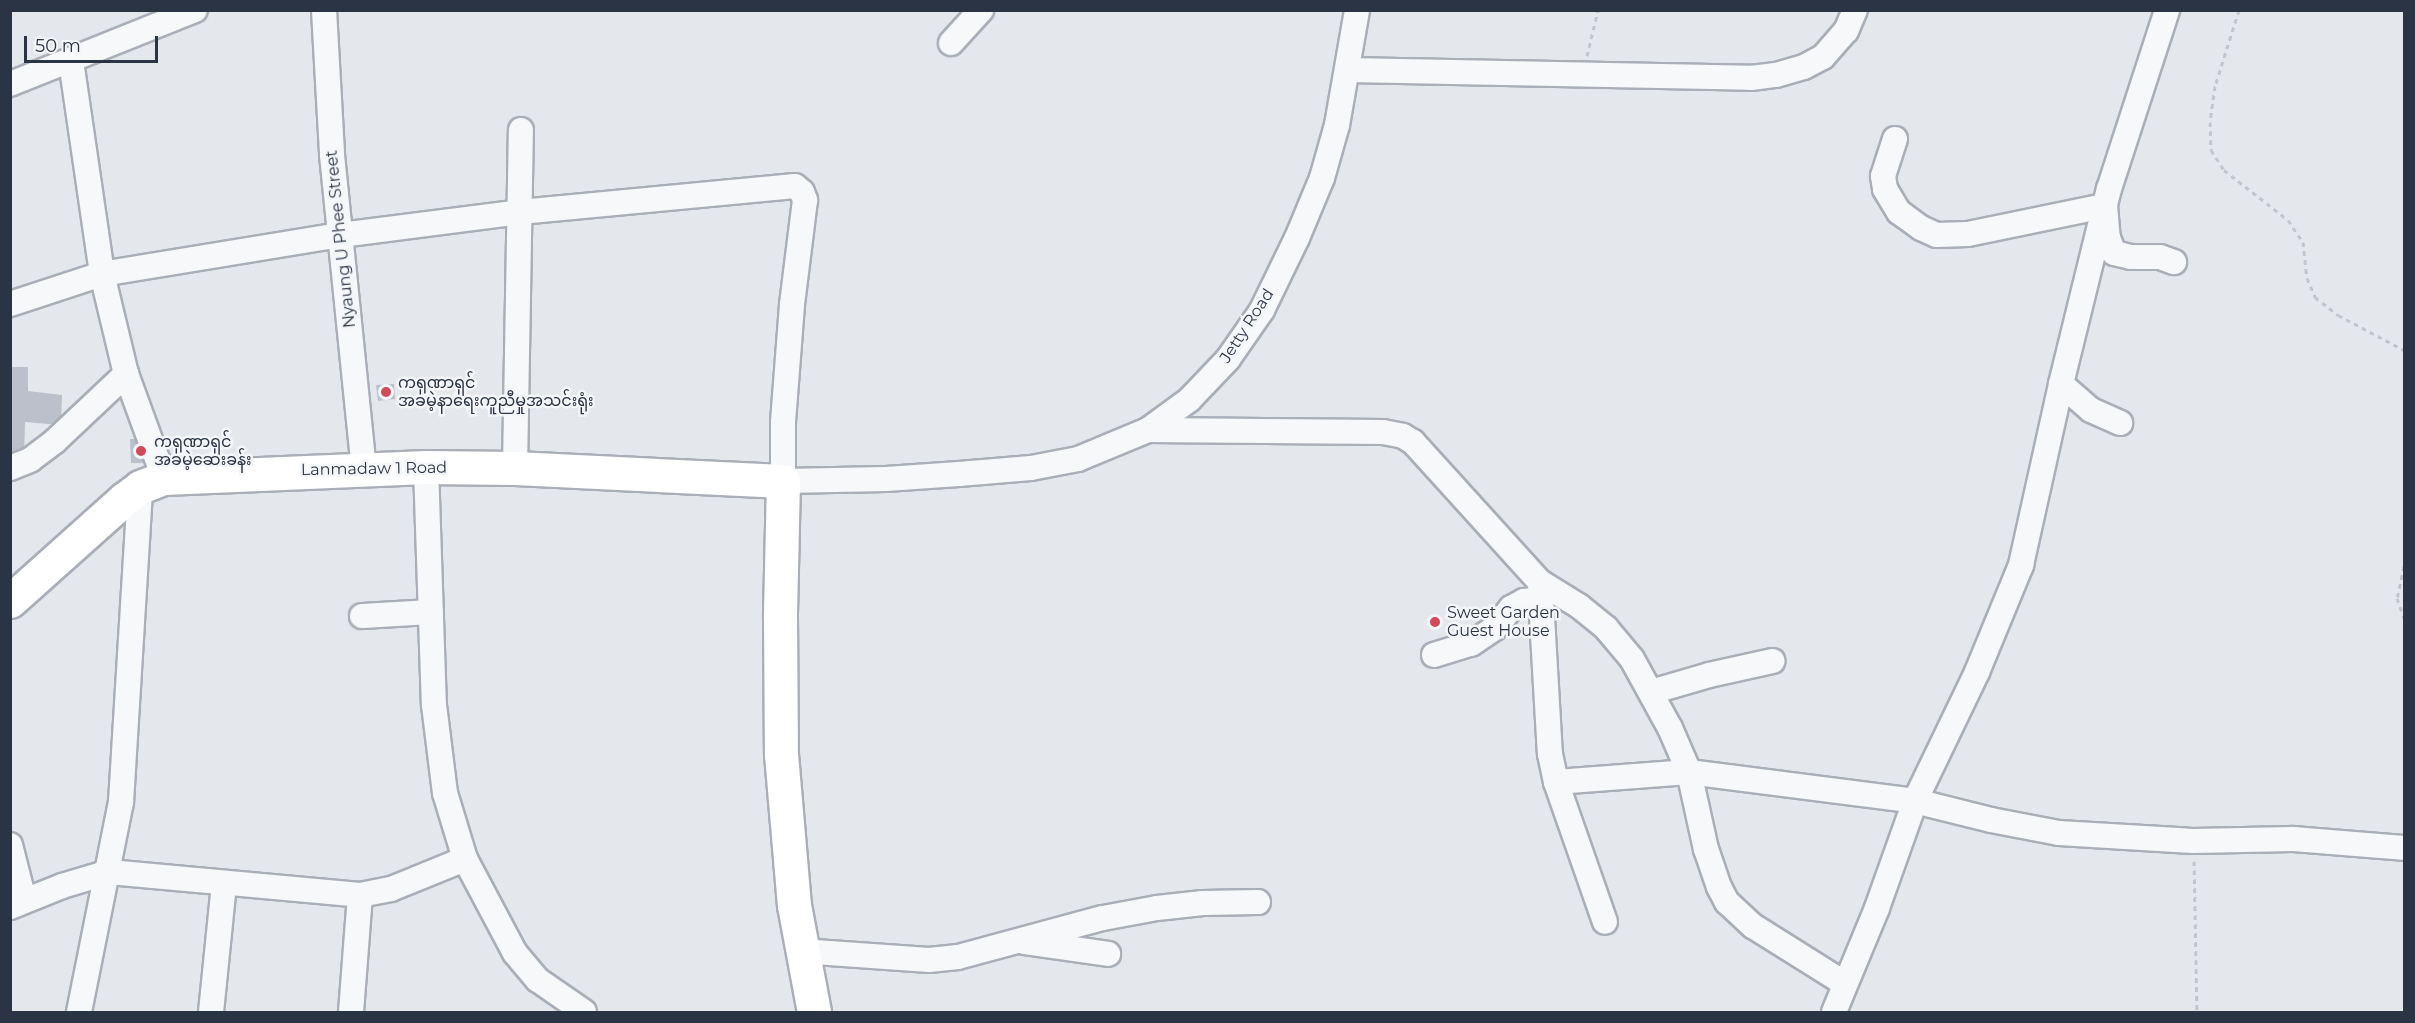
<!DOCTYPE html>
<meta charset="utf-8">
<style>
body{margin:0}
#map{position:relative;width:2415px;height:1023px;overflow:hidden;background:#e4e7ec;font-family:Montserrat,"Noto Sans Myanmar",sans-serif}
div>[style]{position:absolute}
.building>*{inset:0;background:#bbc0ca}
.path>*{height:3px;margin-top:-1.5px;transform-origin:0;background:repeating-linear-gradient(90deg,#c2c5cb 0 4.5px,transparent 0 9px)}
.roads{filter:drop-shadow(2px 0 #a9aeb7) drop-shadow(-2px 0 #a9aeb7) drop-shadow(0 2px #a9aeb7) drop-shadow(0 -2px #a9aeb7)}
.minor>*{height:24px;margin:-12px;padding:0 12px;transform-origin:12px;border-radius:12px;background:#f7f8fa}
.highway>*{height:33px;margin:-16.5px;padding:0 16.5px;transform-origin:16.5px;border-radius:16.5px;background:#fff}
.dots>*{width:16px;height:16px;translate:-50% -50%;box-sizing:border-box;border:3px solid #f4f6f9;border-radius:50%}
span{translate:-50% -50%;white-space:nowrap;text-align:center;line-height:1.15;-webkit-text-stroke:5px #f4f6f9;paint-order:stroke}
.street-label{font-size:16px;color:#2b3445}
.poi-label{font-size:16px;color:#2b3445}
.left{translate:0 -50%;text-align:left}
.frame{position:absolute;inset:0;border:12px solid #2b3445;pointer-events:none}
.scale{position:absolute;left:24px;top:36px;width:134px;height:27px;box-sizing:border-box;border:3px solid #2b3445;border-top:0;padding-left:8px;font-size:18px;line-height:21px;white-space:nowrap;color:#2b3445;-webkit-text-stroke:4px #f4f6f9;paint-order:stroke}
</style>
<div id="map">
<div class="building">
<i style="clip-path:polygon(10px 367px,28px 367px,28px 391px,62px 395px,61px 425px,25px 422px,24px 457px,10px 457px)"></i>
<i style="clip-path:polygon(394px 384px,395px 399px,378px 401px,376px 385px)"></i>
<i style="clip-path:polygon(130px 439px,151px 439px,151px 463px,131px 463px)"></i>
</div>
<div class="path">
<i style="left:2239px;top:10px;width:80px;rotate:107.5deg"></i>
<i style="left:2215px;top:86px;width:36px;rotate:98deg"></i>
<i style="left:2210px;top:122px;width:28px;rotate:88deg"></i>
<i style="left:2211px;top:150px;width:24px;rotate:57deg"></i>
<i style="left:2224px;top:170px;width:81px;rotate:38deg"></i>
<i style="left:2288px;top:220px;width:27px;rotate:56deg"></i>
<i style="left:2303px;top:242px;width:36px;rotate:84deg"></i>
<i style="left:2307px;top:278px;width:21px;rotate:67deg"></i>
<i style="left:2315px;top:297px;width:29px;rotate:38deg"></i>
<i style="left:2338px;top:315px;width:75px;rotate:27.9deg"></i>
<i style="left:1587px;top:56px;width:47px;rotate:-76.6deg"></i>
<i style="left:2404px;top:566px;width:33px;rotate:102deg"></i>
<i style="left:2397px;top:598px;width:21px;rotate:71deg"></i>
<i style="left:2194px;top:861px;width:151px;rotate:88.9deg"></i>
</div>
<div class="roads">
<div class="minor">
<i style="left:324px;top:10px;width:145px;rotate:86.8deg"></i>
<i style="left:332px;top:155px;width:315px;rotate:84.2deg"></i>
<i style="left:951px;top:43px;width:45px;rotate:-47.7deg"></i>
<i style="left:71px;top:61px;width:215px;rotate:81.7deg"></i>
<i style="left:102px;top:274px;width:103px;rotate:76.5deg"></i>
<i style="left:126px;top:374px;width:111px;rotate:69.9deg"></i>
<i style="left:1348px;top:70px;width:403px;rotate:1.1deg"></i>
<i style="left:1751px;top:78px;width:25px;rotate:-7deg"></i>
<i style="left:1776px;top:75px;width:29px;rotate:-16deg"></i>
<i style="left:1804px;top:67px;width:21px;rotate:-28deg"></i>
<i style="left:1823px;top:57px;width:35px;rotate:-49deg"></i>
<i style="left:1846px;top:31px;width:23px;rotate:-67deg"></i>
<i style="left:10px;top:84px;width:199px;rotate:-21.8deg"></i>
<i style="left:1895px;top:139px;width:39px;rotate:108deg"></i>
<i style="left:1883px;top:176px;width:13px;rotate:81deg"></i>
<i style="left:1885px;top:189px;width:27px;rotate:59deg"></i>
<i style="left:1899px;top:212px;width:27px;rotate:36deg"></i>
<i style="left:1921px;top:228px;width:17px;rotate:24deg"></i>
<i style="left:1937px;top:235px;width:31px;rotate:-2deg"></i>
<i style="left:1968px;top:234px;width:140px;rotate:-11.6deg"></i>
<i style="left:2105px;top:206px;width:32px;rotate:85deg"></i>
<i style="left:2108px;top:238px;width:16px;rotate:68deg"></i>
<i style="left:2114px;top:253px;width:17px;rotate:13deg"></i>
<i style="left:2131px;top:257px;width:29px"></i>
<i style="left:2160px;top:257px;width:15px;rotate:20deg"></i>
<i style="left:10px;top:304px;width:97px;rotate:-18.1deg"></i>
<i style="left:102px;top:274px;width:242px;rotate:-9.3deg"></i>
<i style="left:341px;top:235px;width:180px;rotate:-7.3deg"></i>
<i style="left:520px;top:212px;width:276px;rotate:-5.4deg"></i>
<i style="left:795px;top:186px;width:9px;rotate:41deg"></i>
<i style="left:802px;top:192px;width:9px;rotate:69deg"></i>
<i style="left:805px;top:200px;width:106px;rotate:97.1deg"></i>
<i style="left:792px;top:305px;width:117px;rotate:94.4deg"></i>
<i style="left:783px;top:422px;width:59px;rotate:90deg"></i>
<i style="left:783px;top:481px;width:103px;rotate:-1.1deg"></i>
<i style="left:886px;top:479px;width:73px;rotate:-3.9deg"></i>
<i style="left:959px;top:474px;width:72px;rotate:-4.8deg"></i>
<i style="left:1031px;top:468px;width:48px;rotate:-10.8deg"></i>
<i style="left:1078px;top:459px;width:76px;rotate:-22.5deg"></i>
<i style="left:1148px;top:430px;width:51px;rotate:-36.2deg"></i>
<i style="left:1189px;top:400px;width:57px;rotate:-46.4deg"></i>
<i style="left:1228px;top:359px;width:60px;rotate:-55.2deg"></i>
<i style="left:1262px;top:310px;width:80px;rotate:-64.1deg"></i>
<i style="left:1297px;top:238px;width:65px;rotate:-67.4deg"></i>
<i style="left:1322px;top:178px;width:55px;rotate:-74.2deg"></i>
<i style="left:1337px;top:125px;width:117px;rotate:-80.1deg"></i>
<i style="left:2061px;top:384px;width:40px;rotate:41deg"></i>
<i style="left:2091px;top:410px;width:32px;rotate:24deg"></i>
<i style="left:1148px;top:430px;width:235px;rotate:0.5deg"></i>
<i style="left:1383px;top:432px;width:20px;rotate:11deg"></i>
<i style="left:1403px;top:436px;width:12px;rotate:31deg"></i>
<i style="left:1413px;top:442px;width:189px;rotate:47.8deg"></i>
<i style="left:1540px;top:582px;width:46px;rotate:31.6deg"></i>
<i style="left:1579px;top:606px;width:35px;rotate:39deg"></i>
<i style="left:1606px;top:628px;width:40px;rotate:50deg"></i>
<i style="left:1632px;top:659px;width:79px;rotate:61.2deg"></i>
<i style="left:1670px;top:728px;width:48px;rotate:66.6deg"></i>
<i style="left:1689px;top:772px;width:79px;rotate:77.6deg"></i>
<i style="left:1706px;top:849px;width:40px;rotate:71.1deg"></i>
<i style="left:1719px;top:887px;width:17px;rotate:62deg"></i>
<i style="left:1727px;top:902px;width:35px;rotate:43deg"></i>
<i style="left:1753px;top:926px;width:107px;rotate:32.1deg"></i>
<i style="left:426px;top:467px;width:238px;rotate:88.1deg"></i>
<i style="left:434px;top:705px;width:89px;rotate:82.9deg"></i>
<i style="left:445px;top:793px;width:69px;rotate:73.1deg"></i>
<i style="left:465px;top:859px;width:106px;rotate:62deg"></i>
<i style="left:515px;top:953px;width:35px;rotate:50deg"></i>
<i style="left:538px;top:980px;width:56px;rotate:34.8deg"></i>
<i style="left:10px;top:468px;width:22px;rotate:-22deg"></i>
<i style="left:30px;top:460px;width:31px;rotate:-37deg"></i>
<i style="left:55px;top:441px;width:98px;rotate:-43.3deg"></i>
<i style="left:515px;top:468px;width:338px;rotate:-89deg"></i>
<i style="left:1540px;top:582px;width:172px;rotate:86.7deg"></i>
<i style="left:1550px;top:754px;width:29px;rotate:78deg"></i>
<i style="left:1556px;top:782px;width:148px;rotate:70.7deg"></i>
<i style="left:362px;top:616px;width:69px;rotate:-3.3deg"></i>
<i style="left:1434px;top:655px;width:39px;rotate:-17deg"></i>
<i style="left:1471px;top:644px;width:29px;rotate:-34deg"></i>
<i style="left:1495px;top:628px;width:26px;rotate:-51deg"></i>
<i style="left:1511px;top:608px;width:15px;rotate:-28deg"></i>
<i style="left:1524px;top:601px;width:18px;rotate:-6deg"></i>
<i style="left:1651px;top:692px;width:60px;rotate:-16.3deg"></i>
<i style="left:1709px;top:675px;width:65px;rotate:-12.5deg"></i>
<i style="left:1556px;top:782px;width:133px;rotate:-4.3deg"></i>
<i style="left:1689px;top:772px;width:228px;rotate:7.3deg"></i>
<i style="left:1915px;top:801px;width:78px;rotate:14deg"></i>
<i style="left:1991px;top:820px;width:69px;rotate:10.8deg"></i>
<i style="left:2059px;top:833px;width:134px;rotate:3.4deg"></i>
<i style="left:2193px;top:841px;width:100px;rotate:-1.1deg"></i>
<i style="left:2293px;top:839px;width:111px;rotate:4.6deg"></i>
<i style="left:10px;top:845px;width:57px;rotate:75.7deg"></i>
<i style="left:10px;top:907px;width:56px;rotate:-22deg"></i>
<i style="left:62px;top:886px;width:49px;rotate:-16.6deg"></i>
<i style="left:109px;top:872px;width:252px;rotate:5.2deg"></i>
<i style="left:360px;top:895px;width:32px;rotate:-11deg"></i>
<i style="left:391px;top:889px;width:80px;rotate:-22.1deg"></i>
<i style="left:1025px;top:942px;width:84px;rotate:8.2deg"></i>
<i style="left:801px;top:951px;width:128px;rotate:4deg"></i>
<i style="left:929px;top:960px;width:29px;rotate:-6deg"></i>
<i style="left:958px;top:957px;width:150px;rotate:-15.1deg"></i>
<i style="left:1103px;top:918px;width:55px;rotate:-10.5deg"></i>
<i style="left:1157px;top:908px;width:46px;rotate:-6.2deg"></i>
<i style="left:1203px;top:903px;width:55px;rotate:-1deg"></i>
<i style="left:79px;top:1012px;width:214px;rotate:-78.7deg"></i>
<i style="left:121px;top:802px;width:316px;rotate:-86.5deg"></i>
<i style="left:211px;top:1012px;width:128px;rotate:-84.2deg"></i>
<i style="left:351px;top:1012px;width:117px;rotate:-85.6deg"></i>
<i style="left:1834px;top:1012px;width:113px;rotate:-67.5deg"></i>
<i style="left:1877px;top:908px;width:114px;rotate:-70.4deg"></i>
<i style="left:1915px;top:801px;width:143px;rotate:-64.3deg"></i>
<i style="left:1977px;top:672px;width:116px;rotate:-67.6deg"></i>
<i style="left:2021px;top:565px;width:185px;rotate:-77.5deg"></i>
<i style="left:2061px;top:384px;width:201px;rotate:-76.2deg"></i>
<i style="left:2109px;top:189px;width:188px;rotate:-72deg"></i>
</div>
<div class="highway">
<i style="left:10px;top:601px;width:152px;rotate:-41.8deg"></i>
<i style="left:123px;top:500px;width:21px;rotate:-37deg"></i>
<i style="left:140px;top:487px;width:26px;rotate:-21deg"></i>
<i style="left:164px;top:478px;width:262px;rotate:-2.4deg"></i>
<i style="left:426px;top:467px;width:89px;rotate:0.6deg"></i>
<i style="left:515px;top:468px;width:268px;rotate:2.8deg"></i>
<i style="left:783px;top:481px;width:136px;rotate:91.3deg"></i>
<i style="left:780px;top:617px;width:137px;rotate:89.6deg"></i>
<i style="left:781px;top:754px;width:152px;rotate:85.1deg"></i>
<i style="left:794px;top:905px;width:109px;rotate:79.4deg"></i>
</div>
</div>
<div class="dots">
<i style="left:386px;top:392px;background:#d1495b"></i>
<i style="left:141px;top:451px;background:#d1495b"></i>
<i style="left:1435px;top:622px;background:#d1495b"></i>
</div>
<div class="street-label">
<span style="left:341px;top:239px;rotate:-96deg">Nyaung U Phee Street</span>
<span style="left:1247px;top:326px;rotate:-57deg">Jetty Road</span>
<span style="left:374px;top:469px;rotate:-1deg">Lanmadaw 1 Road</span>
</div>
<div class="poi-label">
<span class="left" style="left:398px;top:392px">ကရုဏာရှင်<br>အခမဲ့နာရေးကူညီမှုအသင်းရုံး</span>
<span class="left" style="left:154px;top:451px">ကရုဏာရှင်<br>အခမဲ့ဆေးခန်း</span>
<span class="left" style="left:1447px;top:622px">Sweet Garden<br>Guest House</span>
</div>
<div class="frame"></div>
<div class="scale">50 m</div>
</div>
